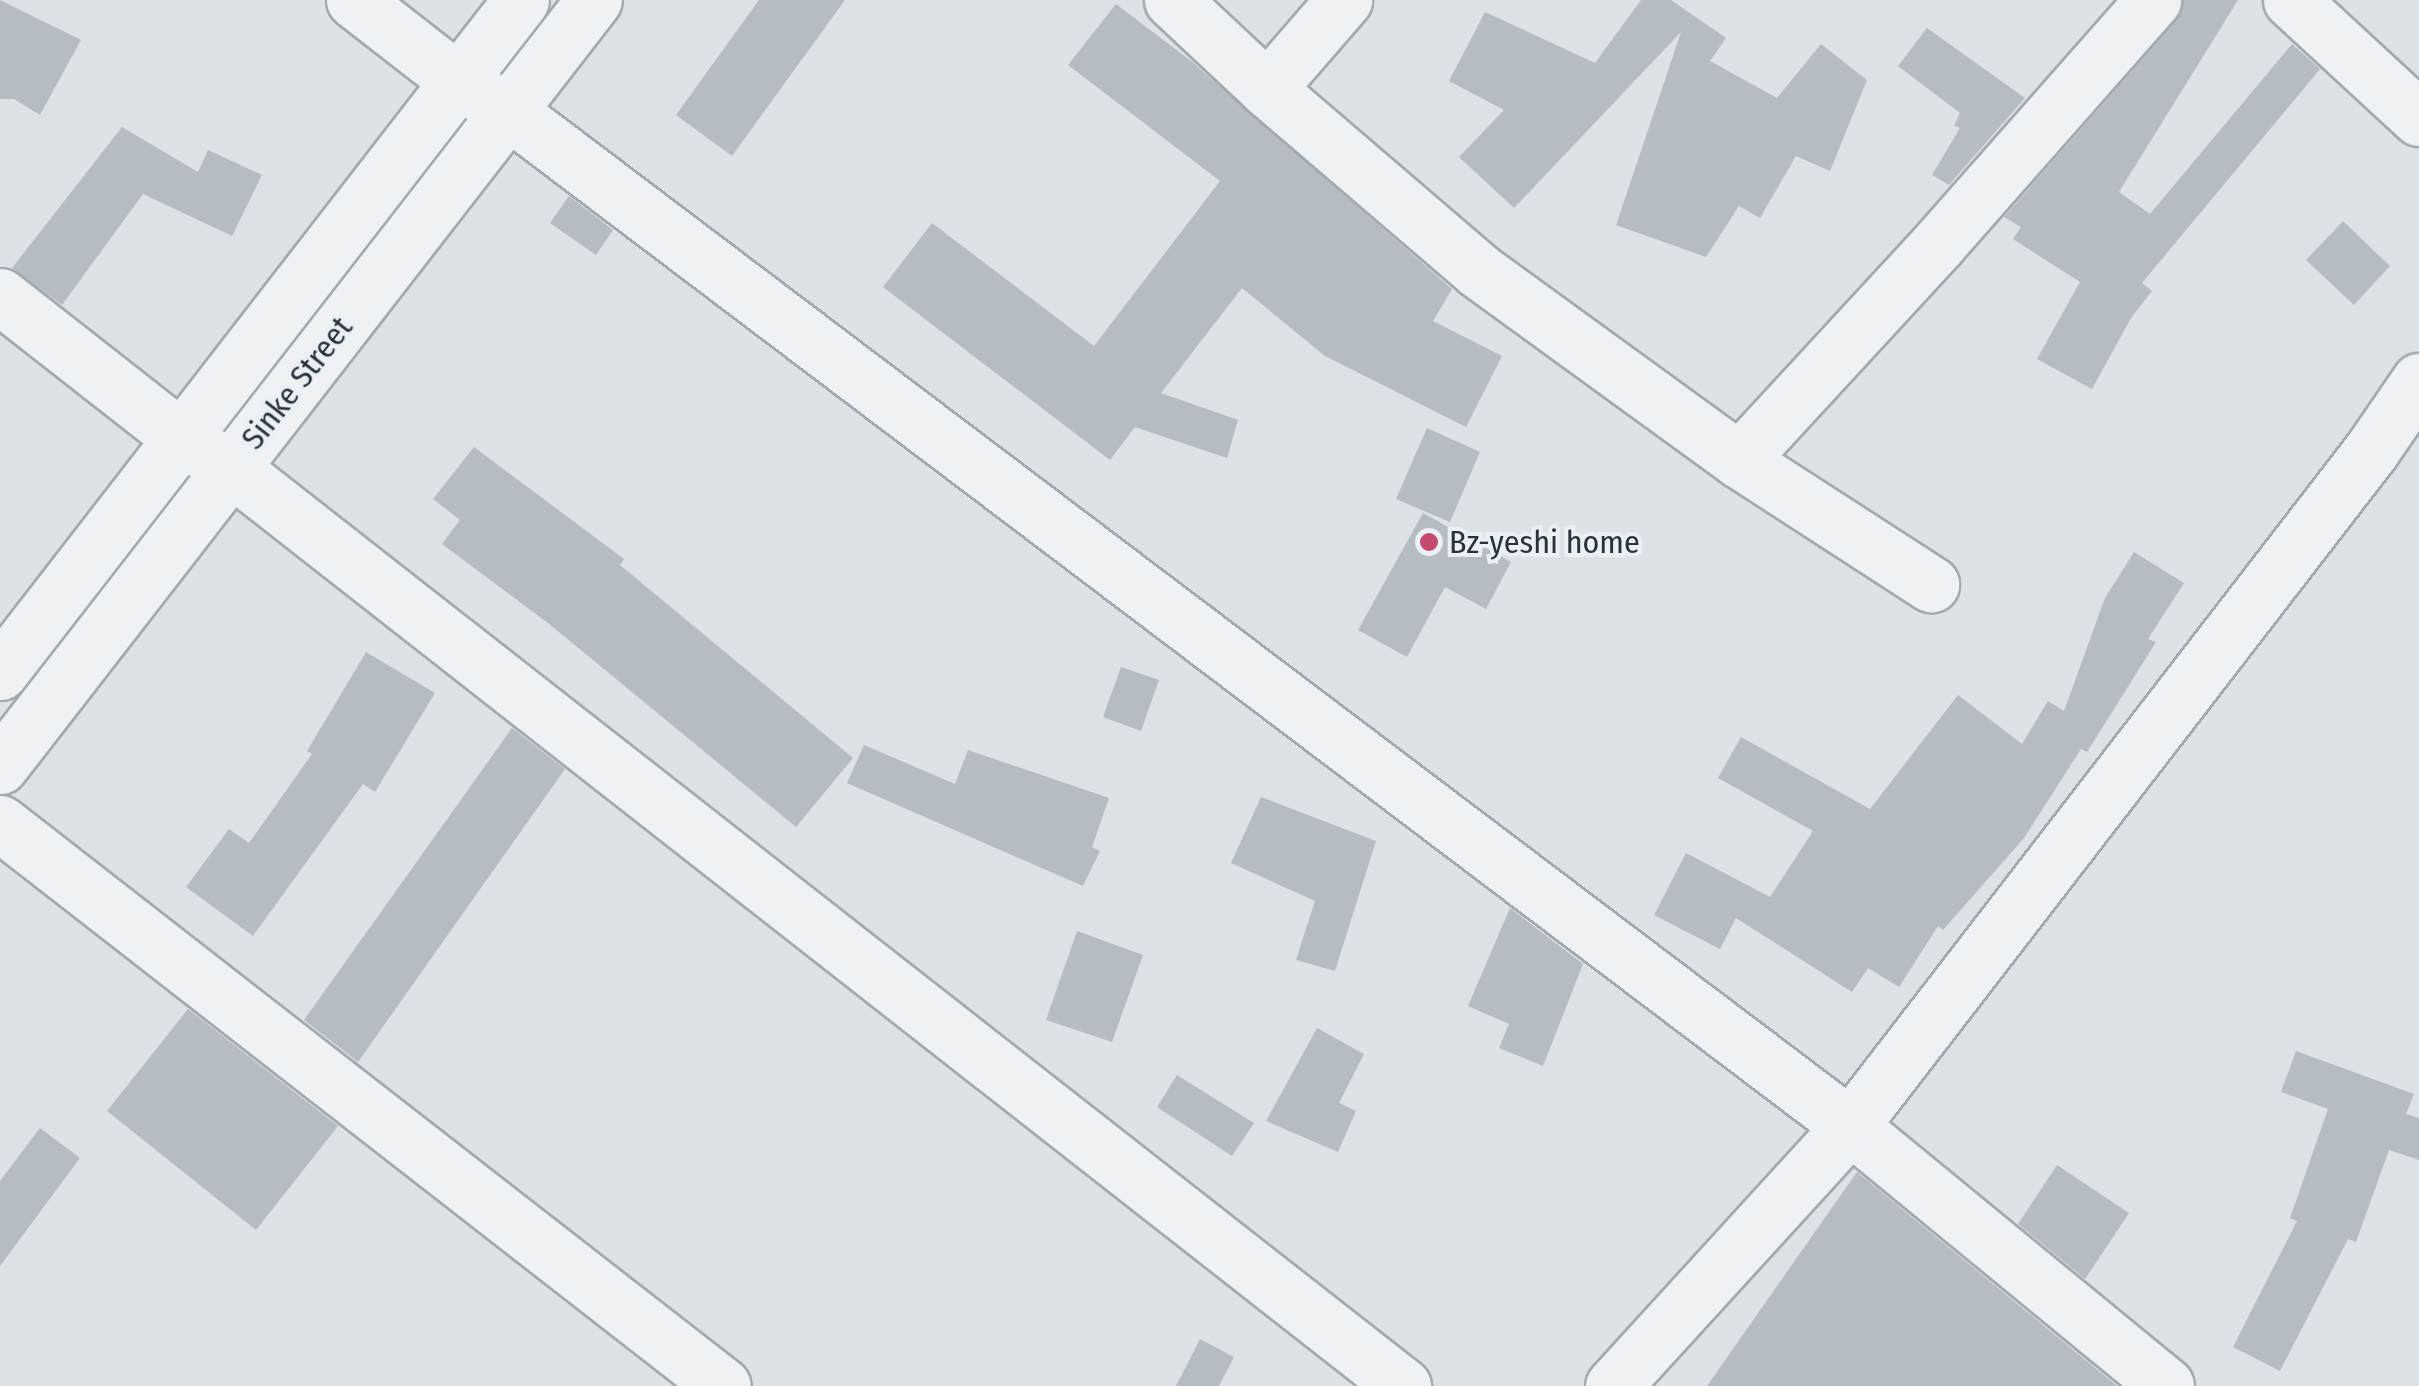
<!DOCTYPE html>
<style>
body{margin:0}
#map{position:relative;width:2419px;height:1386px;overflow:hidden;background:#dde2e6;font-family:"Fira Sans Condensed",sans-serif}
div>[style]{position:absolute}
.building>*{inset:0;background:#b5bcc2}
.roads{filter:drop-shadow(2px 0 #a3aaaf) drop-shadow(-2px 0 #a3aaaf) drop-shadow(0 2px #a3aaaf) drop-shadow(0 -2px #a3aaaf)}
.minor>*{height:55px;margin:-27.5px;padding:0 27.5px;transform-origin:27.5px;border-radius:27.5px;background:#eff2f5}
.tertiary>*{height:55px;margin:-27.5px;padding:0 27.5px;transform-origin:27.5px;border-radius:27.5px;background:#eff2f5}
.dots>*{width:28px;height:28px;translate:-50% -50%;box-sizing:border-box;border:5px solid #ecf0f4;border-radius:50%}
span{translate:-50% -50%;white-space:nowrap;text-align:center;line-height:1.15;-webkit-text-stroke:8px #ecf0f4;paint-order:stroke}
.street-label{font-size:32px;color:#27323b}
.poi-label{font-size:32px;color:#27323b}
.left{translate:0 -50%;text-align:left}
</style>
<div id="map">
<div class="building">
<i style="clip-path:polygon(0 0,81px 40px,40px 115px,14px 99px,0 99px)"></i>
<i style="clip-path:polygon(759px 0,845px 0,732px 156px,676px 115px)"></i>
<i style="clip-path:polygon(1641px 0,1671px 0,1726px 38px,1710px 61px,1777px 98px,1821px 44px,1867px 80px,1830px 171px,1796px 156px,1760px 218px,1739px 206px,1706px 257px,1616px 225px,1681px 32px,1514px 208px,1459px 157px,1504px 110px,1449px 81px,1485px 12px,1595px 63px)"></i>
<i style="clip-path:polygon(2183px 0,2238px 0,2119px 192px,2150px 214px,2292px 44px,2320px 69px,2142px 283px,2152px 291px,2131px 318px,2092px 389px,2037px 359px,2080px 282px,2013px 239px,2021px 227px,2004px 217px,2176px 21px)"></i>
<i style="clip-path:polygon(1116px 4px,1191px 61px,1452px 289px,1433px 321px,1502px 356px,1466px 427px,1325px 356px,1242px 288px,1161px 393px,1238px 420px,1227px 458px,1135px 427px,1110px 460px,883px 287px,932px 223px,1094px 346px,1220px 181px,1068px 65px)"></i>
<i style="clip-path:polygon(1927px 28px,2025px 98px,1949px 185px,1932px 175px,1960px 128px,1954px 126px,1960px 113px,1898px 66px)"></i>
<i style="clip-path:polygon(122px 127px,198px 172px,208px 150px,262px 175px,232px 236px,143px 194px,62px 305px,12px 268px)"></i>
<i style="clip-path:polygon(569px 196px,613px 230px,596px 255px,550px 223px)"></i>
<i style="clip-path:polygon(2343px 221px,2390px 266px,2354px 305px,2306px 260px)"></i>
<i style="clip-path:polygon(1427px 428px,1480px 452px,1450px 522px,1396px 499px)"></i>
<i style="clip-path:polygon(474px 447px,624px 559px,620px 565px,853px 758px,796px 827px,548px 623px,442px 544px,460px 520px,433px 499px)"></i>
<i style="clip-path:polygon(1423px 513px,1511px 562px,1486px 609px,1445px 587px,1407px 657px,1358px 630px)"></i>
<i style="clip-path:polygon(2134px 552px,2184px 583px,2148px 639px,2156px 642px,2087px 752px,2081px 749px,2024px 838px,1943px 930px,1938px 926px,1899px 987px,1868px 968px,1852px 992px,1736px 918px,1720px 949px,1654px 915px,1686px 853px,1770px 897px,1813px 831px,1718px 778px,1741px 737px,1870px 809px,1958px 695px,2022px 744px,2048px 701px,2064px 711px,2105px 598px)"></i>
<i style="clip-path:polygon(366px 652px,435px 693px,375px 792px,363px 784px,253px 936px,186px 887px,229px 829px,249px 843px,312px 754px,307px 751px)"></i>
<i style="clip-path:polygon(1121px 667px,1159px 680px,1141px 731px,1103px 717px)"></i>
<i style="clip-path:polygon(512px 728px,565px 769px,358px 1062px,304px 1020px)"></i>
<i style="clip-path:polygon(864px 745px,955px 784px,968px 750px,1109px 798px,1092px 847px,1100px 851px,1083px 886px,847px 783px)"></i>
<i style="clip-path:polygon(1261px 797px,1376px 841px,1335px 971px,1296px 960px,1315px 901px,1231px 863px)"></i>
<i style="clip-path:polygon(1510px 908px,1583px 964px,1543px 1066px,1499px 1048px,1509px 1024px,1468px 1006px)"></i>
<i style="clip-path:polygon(1077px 931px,1143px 955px,1112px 1042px,1046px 1020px)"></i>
<i style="clip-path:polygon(188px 1009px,338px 1126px,256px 1230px,107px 1111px)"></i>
<i style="clip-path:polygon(1317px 1028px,1364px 1054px,1339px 1103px,1356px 1111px,1338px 1152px,1266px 1121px)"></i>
<i style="clip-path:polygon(2296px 1051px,2414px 1094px,2406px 1114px,2419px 1118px,2419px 1160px,2389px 1150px,2356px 1242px,2348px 1239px,2280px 1371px,2233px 1347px,2297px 1221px,2290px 1218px,2328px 1109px,2281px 1092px)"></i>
<i style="clip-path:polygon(1177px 1075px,1254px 1123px,1232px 1156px,1157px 1107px)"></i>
<i style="clip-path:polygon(40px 1128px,80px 1158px,0 1266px,0 1181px)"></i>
<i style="clip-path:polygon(2057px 1165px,2129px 1213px,2085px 1279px,2018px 1224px)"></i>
<i style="clip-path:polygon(1857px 1172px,2117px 1386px,1707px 1386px)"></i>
<i style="clip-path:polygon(1200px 1339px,1234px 1357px,1219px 1386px,1176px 1386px)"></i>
</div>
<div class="roads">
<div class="minor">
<i style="left:354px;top:0;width:132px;rotate:37.9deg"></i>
<i style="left:458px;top:81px;width:58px;rotate:31deg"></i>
<i style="left:508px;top:111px;width:1683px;rotate:37.1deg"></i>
<i style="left:1850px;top:1126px;width:409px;rotate:39.4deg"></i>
<i style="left:1172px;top:0;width:130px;rotate:43.1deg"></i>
<i style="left:1267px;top:89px;width:279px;rotate:40.6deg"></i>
<i style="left:1479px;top:271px;width:321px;rotate:36deg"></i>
<i style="left:1739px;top:460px;width:229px;rotate:32.9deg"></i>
<i style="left:1267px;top:89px;width:118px;rotate:-49.1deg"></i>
<i style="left:0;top:296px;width:230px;rotate:38.1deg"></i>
<i style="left:181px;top:438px;width:58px;rotate:31deg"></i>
<i style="left:231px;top:468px;width:1489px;rotate:38.07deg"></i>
<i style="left:1739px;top:460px;width:295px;rotate:-47.3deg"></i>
<i style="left:1939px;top:243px;width:324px;rotate:-48.6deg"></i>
<i style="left:0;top:823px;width:916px;rotate:37.91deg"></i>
</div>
<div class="tertiary">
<i style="left:2291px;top:0;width:174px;rotate:42.7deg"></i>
<i style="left:0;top:672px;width:850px;rotate:-52.21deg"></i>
<i style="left:0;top:766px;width:969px;rotate:-52.21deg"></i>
<i style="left:1613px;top:1386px;width:352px;rotate:-47.6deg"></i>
<i style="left:1850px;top:1126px;width:853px;rotate:-52.34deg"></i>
<i style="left:2371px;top:451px;width:85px;rotate:-55.6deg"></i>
</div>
</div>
<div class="dots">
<i style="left:1429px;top:542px;background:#c5486e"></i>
</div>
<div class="street-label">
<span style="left:297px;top:383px;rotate:-52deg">Sinke Street</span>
</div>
<div class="poi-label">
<span class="left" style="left:1449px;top:542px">Bz-yeshi home</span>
</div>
</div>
